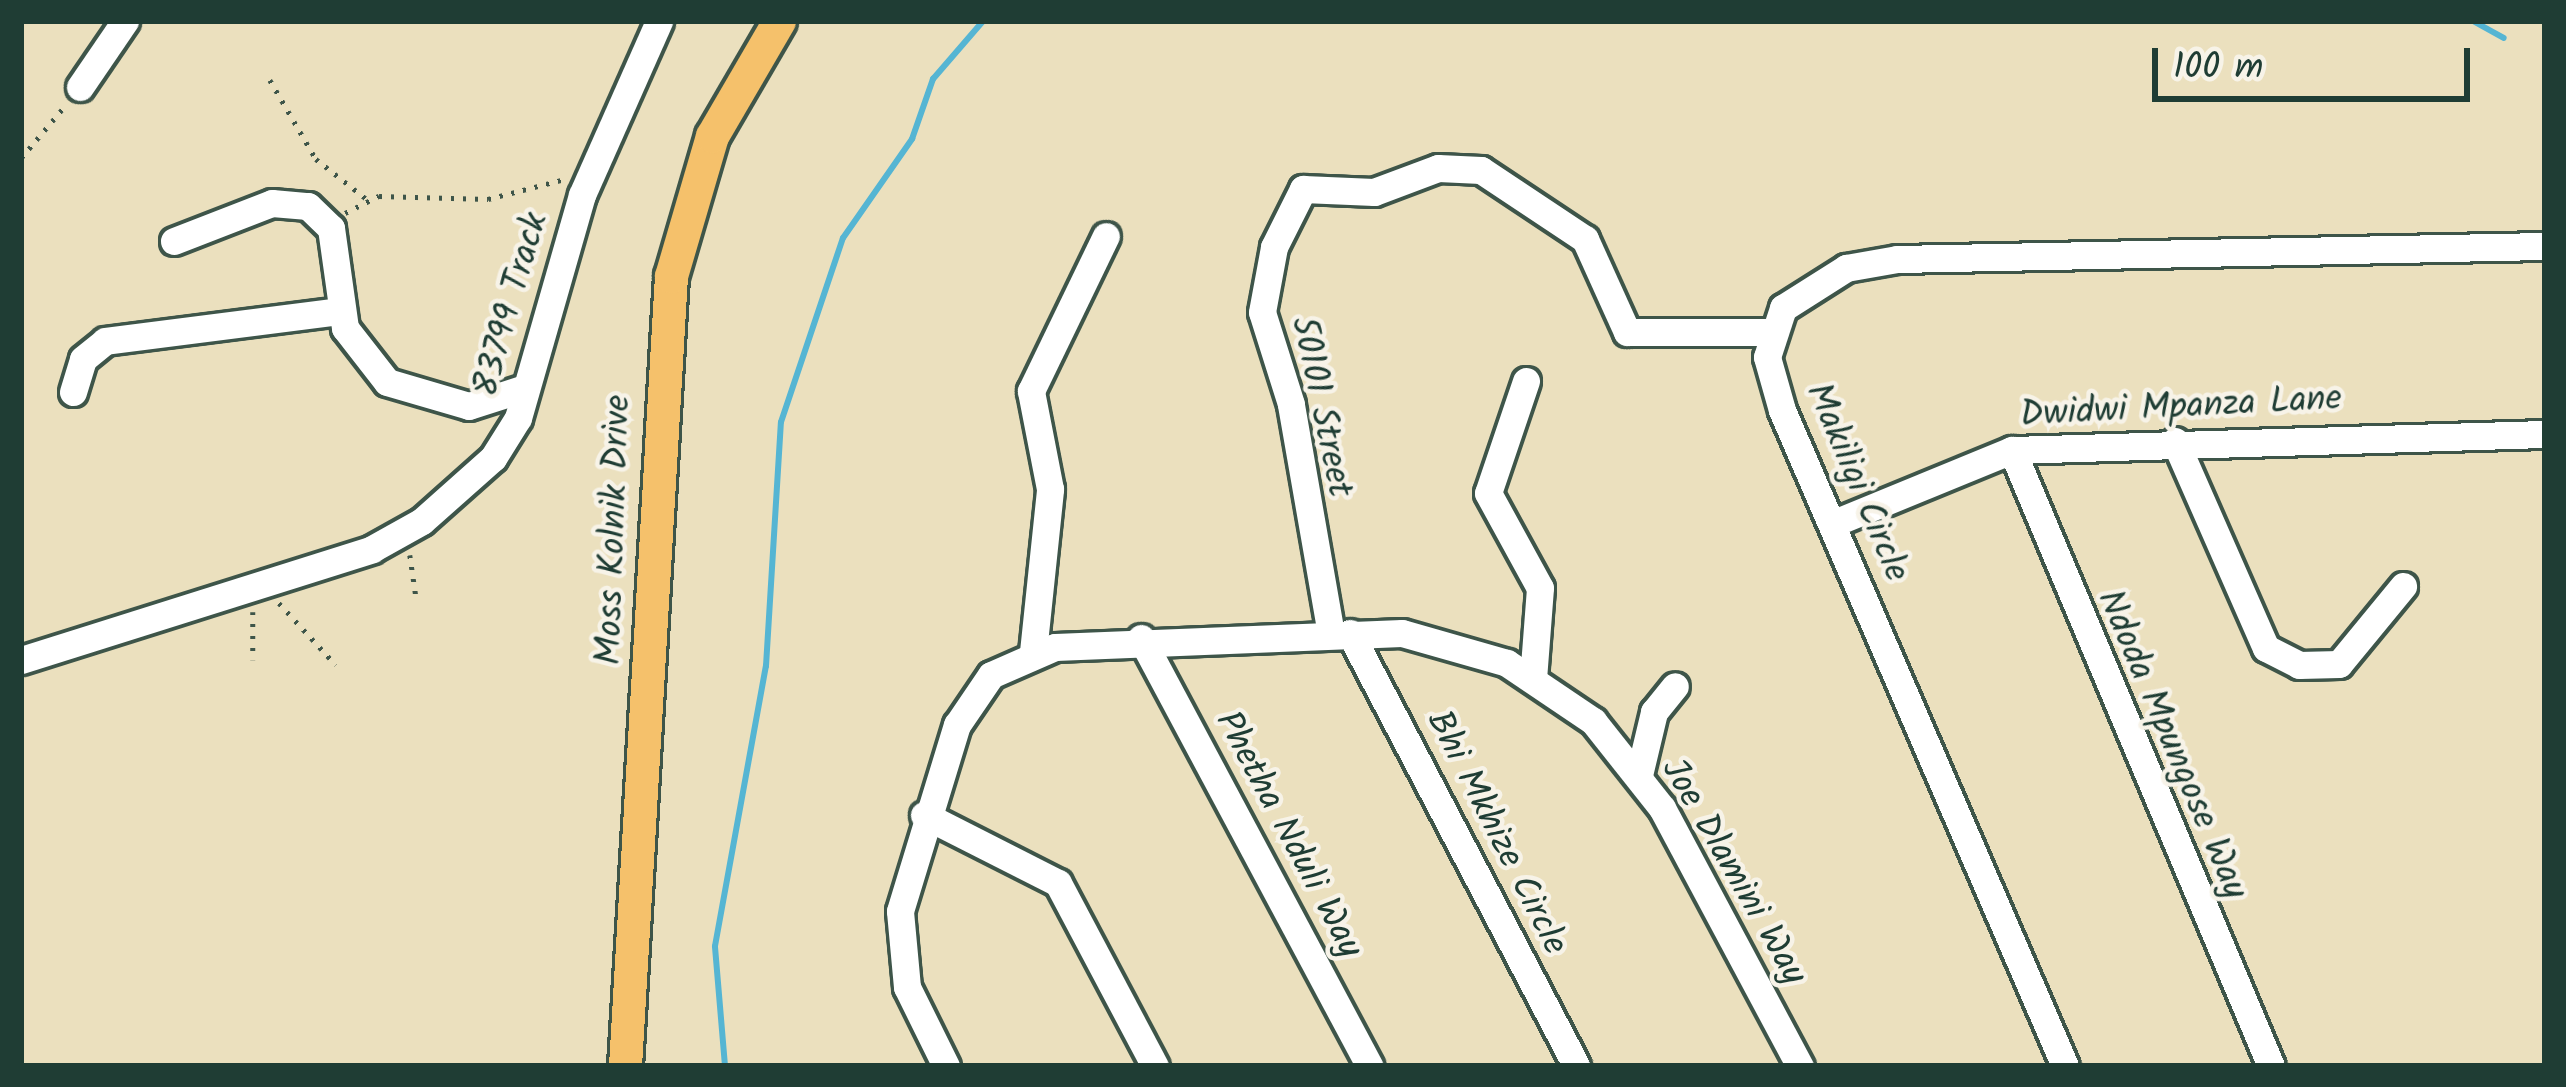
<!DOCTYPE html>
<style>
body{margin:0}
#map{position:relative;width:2566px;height:1087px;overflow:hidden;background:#ebe0be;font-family:Kalam,sans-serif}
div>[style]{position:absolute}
.stream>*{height:6px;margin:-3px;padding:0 3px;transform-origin:3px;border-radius:3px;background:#55b5d3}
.path>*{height:4.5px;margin-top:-2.25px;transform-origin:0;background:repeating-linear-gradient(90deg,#3e5549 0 3px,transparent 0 12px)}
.roads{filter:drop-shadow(3px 0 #3e5549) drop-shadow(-3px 0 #3e5549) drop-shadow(0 3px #3e5549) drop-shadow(0 -3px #3e5549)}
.minor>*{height:27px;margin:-13.5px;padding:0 13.5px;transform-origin:13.5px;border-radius:13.5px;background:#fff}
.major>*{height:33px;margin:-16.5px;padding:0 16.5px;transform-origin:16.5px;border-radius:16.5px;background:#f5c16b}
span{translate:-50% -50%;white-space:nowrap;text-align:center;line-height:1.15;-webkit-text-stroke:9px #f7f3e8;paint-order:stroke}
.street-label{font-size:36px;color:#1f3d34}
.frame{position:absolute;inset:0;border:24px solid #1f3d34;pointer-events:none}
.scale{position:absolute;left:2152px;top:48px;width:318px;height:54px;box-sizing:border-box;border:6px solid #1f3d34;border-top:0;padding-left:15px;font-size:36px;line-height:42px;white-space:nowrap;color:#1f3d34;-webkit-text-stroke:9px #f7f3e8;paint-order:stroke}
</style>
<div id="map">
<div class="stream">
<i style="left:2473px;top:21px;width:35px;rotate:29deg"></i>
<i style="left:725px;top:1066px;width:120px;rotate:-94.8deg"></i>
<i style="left:715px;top:946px;width:285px;rotate:-79.7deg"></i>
<i style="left:766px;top:666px;width:244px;rotate:-86.5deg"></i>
<i style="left:781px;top:422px;width:194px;rotate:-71.4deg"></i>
<i style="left:843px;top:238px;width:121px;rotate:-55.1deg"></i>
<i style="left:912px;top:139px;width:64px;rotate:-70.7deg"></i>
<i style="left:933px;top:79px;width:77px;rotate:-49.2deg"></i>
</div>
<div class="path">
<i style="left:270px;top:80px;width:91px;rotate:59.8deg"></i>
<i style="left:316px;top:159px;width:66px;rotate:38.3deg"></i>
<i style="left:21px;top:158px;width:68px;rotate:-49.8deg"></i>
<i style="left:345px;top:213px;width:38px;rotate:-27deg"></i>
<i style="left:379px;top:196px;width:109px;rotate:1.6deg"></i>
<i style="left:488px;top:199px;width:80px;rotate:-14.6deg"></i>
<i style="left:410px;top:555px;width:41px;rotate:81.7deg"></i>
<i style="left:279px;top:603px;width:84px;rotate:47.4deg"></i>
<i style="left:253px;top:612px;width:48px;rotate:90deg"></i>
</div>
<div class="roads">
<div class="minor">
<i style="left:80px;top:87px;width:80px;rotate:-55.7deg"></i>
<i style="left:174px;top:241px;width:105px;rotate:-21.2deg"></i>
<i style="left:272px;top:203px;width:36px;rotate:5deg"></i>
<i style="left:308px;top:206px;width:32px;rotate:44deg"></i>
<i style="left:331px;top:228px;width:101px;rotate:82deg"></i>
<i style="left:345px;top:328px;width:68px;rotate:52.1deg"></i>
<i style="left:387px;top:382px;width:85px;rotate:16.3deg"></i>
<i style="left:469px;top:406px;width:59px;rotate:-17.8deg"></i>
<i style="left:1526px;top:381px;width:118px;rotate:108.7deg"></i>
<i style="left:1488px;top:493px;width:108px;rotate:61.3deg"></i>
<i style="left:1540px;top:588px;width:90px;rotate:94.4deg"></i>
<i style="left:73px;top:392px;width:34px;rotate:-73deg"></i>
<i style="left:83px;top:359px;width:28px;rotate:-39deg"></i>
<i style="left:105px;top:341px;width:236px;rotate:-7.3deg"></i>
<i style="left:2175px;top:441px;width:226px;rotate:66.3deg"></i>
<i style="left:2266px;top:648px;width:37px;rotate:27deg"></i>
<i style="left:2299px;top:665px;width:40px;rotate:-1.4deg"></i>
<i style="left:2339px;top:664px;width:101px;rotate:-50.6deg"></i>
<i style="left:2012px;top:450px;width:668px;rotate:67.2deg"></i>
<i style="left:1834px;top:523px;width:192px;rotate:-22.3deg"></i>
<i style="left:2012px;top:450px;width:533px;rotate:-1.72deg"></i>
<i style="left:1350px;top:633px;width:488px;rotate:62.4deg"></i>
<i style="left:1331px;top:634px;width:233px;rotate:-99.9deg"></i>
<i style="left:1291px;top:404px;width:96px;rotate:-107.5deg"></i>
<i style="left:1262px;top:312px;width:66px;rotate:-79.5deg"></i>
<i style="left:1274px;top:247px;width:65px;rotate:-63.4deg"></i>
<i style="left:1303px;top:189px;width:71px;rotate:2.4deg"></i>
<i style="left:1374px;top:192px;width:68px;rotate:-20.6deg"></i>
<i style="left:1438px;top:168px;width:43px;rotate:2.7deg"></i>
<i style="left:1481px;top:170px;width:125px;rotate:33.6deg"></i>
<i style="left:1585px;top:239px;width:102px;rotate:65.7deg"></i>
<i style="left:1627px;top:332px;width:143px"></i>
<i style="left:1141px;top:638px;width:485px;rotate:61.9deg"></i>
<i style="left:1033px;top:652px;width:164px;rotate:-84deg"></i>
<i style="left:1050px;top:489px;width:100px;rotate:-101deg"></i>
<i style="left:1031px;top:391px;width:172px;rotate:-64.2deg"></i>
<i style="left:21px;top:660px;width:368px;rotate:-17.5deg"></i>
<i style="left:372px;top:549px;width:57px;rotate:-29.2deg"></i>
<i style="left:422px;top:521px;width:95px;rotate:-41.6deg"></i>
<i style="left:493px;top:458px;width:47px;rotate:-58deg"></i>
<i style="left:518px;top:418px;width:232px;rotate:-74deg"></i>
<i style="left:582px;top:195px;width:190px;rotate:-66.1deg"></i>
<i style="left:1639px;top:775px;width:65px;rotate:-76.6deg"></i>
<i style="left:1654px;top:712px;width:33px;rotate:-51deg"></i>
<i style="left:924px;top:815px;width:150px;rotate:26.9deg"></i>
<i style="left:1058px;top:883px;width:207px;rotate:62.1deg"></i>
<i style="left:946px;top:1066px;width:88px;rotate:-116.3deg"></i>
<i style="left:907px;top:987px;width:76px;rotate:-95.3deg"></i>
<i style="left:900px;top:911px;width:195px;rotate:-73deg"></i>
<i style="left:957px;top:725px;width:60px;rotate:-55.8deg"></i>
<i style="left:991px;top:675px;width:70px;rotate:-23.6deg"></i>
<i style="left:1055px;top:647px;width:347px;rotate:-2.3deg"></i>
<i style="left:1402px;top:633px;width:109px;rotate:15.9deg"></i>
<i style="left:1507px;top:663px;width:104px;rotate:34deg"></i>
<i style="left:1593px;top:721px;width:111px;rotate:51.6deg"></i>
<i style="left:1662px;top:808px;width:293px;rotate:61.9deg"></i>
<i style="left:2065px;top:1066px;width:714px;rotate:-113.34deg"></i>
<i style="left:1782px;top:410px;width:55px;rotate:-105.8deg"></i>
<i style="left:1767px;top:357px;width:52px;rotate:-71.9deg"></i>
<i style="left:1783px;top:308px;width:75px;rotate:-32.4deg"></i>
<i style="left:1846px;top:268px;width:52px;rotate:-10deg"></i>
<i style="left:1897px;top:259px;width:648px;rotate:-1.15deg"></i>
</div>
<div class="major">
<i style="left:625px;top:1066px;width:791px;rotate:-86.67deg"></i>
<i style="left:671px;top:276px;width:146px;rotate:-73.7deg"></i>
<i style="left:712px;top:136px;width:133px;rotate:-59.8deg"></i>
</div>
</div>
<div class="street-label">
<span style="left:512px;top:305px;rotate:-74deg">83799 Track</span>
<span style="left:1320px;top:407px;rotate:78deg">50101 Street</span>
<span style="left:2181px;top:408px;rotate:-3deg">Dwidwi Mpanza Lane</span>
<span style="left:1856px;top:483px;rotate:67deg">Makiligi Circle</span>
<span style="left:615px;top:530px;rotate:-88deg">Moss Kolnik Drive</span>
<span style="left:2171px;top:745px;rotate:67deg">Ndoda Mpungose Way</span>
<span style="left:1496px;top:833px;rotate:63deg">Bhi Mkhize Circle</span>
<span style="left:1288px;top:835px;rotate:62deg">Phetha Nduli Way</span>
<span style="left:1733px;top:872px;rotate:60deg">Joe Dlamini Way</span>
</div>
<div class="frame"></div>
<div class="scale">100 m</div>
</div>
